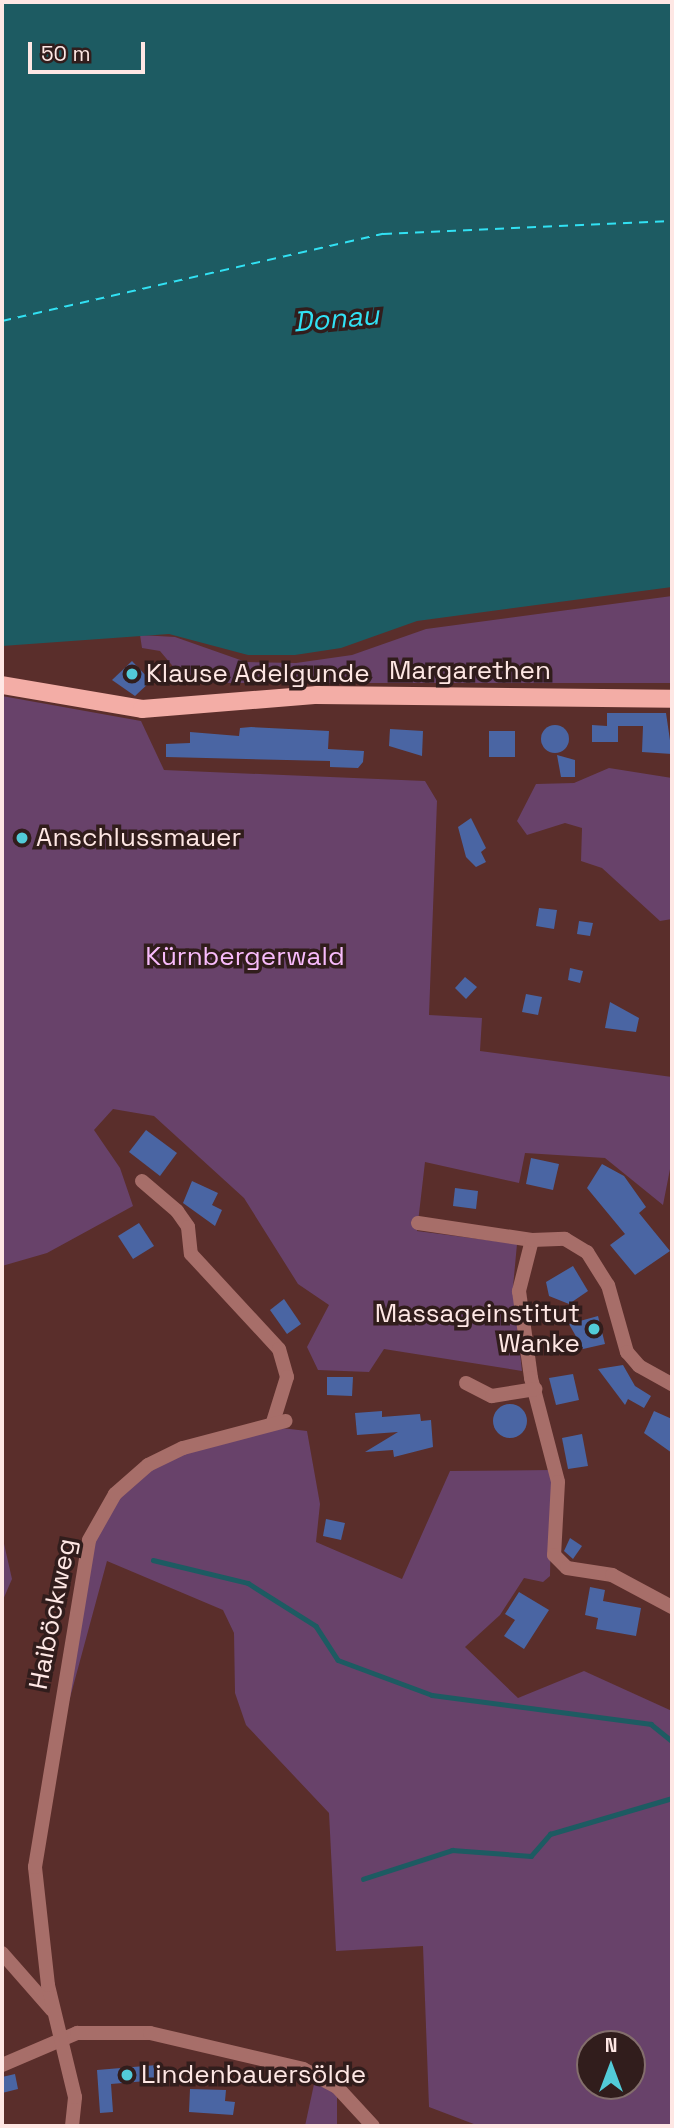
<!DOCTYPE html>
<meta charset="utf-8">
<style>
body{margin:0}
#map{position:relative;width:674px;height:2128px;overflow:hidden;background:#5a2e2b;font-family:"Space Grotesk",sans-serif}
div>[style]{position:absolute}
.green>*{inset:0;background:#68426a}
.water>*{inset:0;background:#1d5b62}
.stream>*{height:4.5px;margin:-2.25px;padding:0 2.25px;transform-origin:2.25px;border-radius:2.25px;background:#1d5b62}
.ferry>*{height:2px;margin-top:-1px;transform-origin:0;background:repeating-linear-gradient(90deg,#31e1f3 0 9px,transparent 0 16px)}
.building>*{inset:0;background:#4a65a3}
.round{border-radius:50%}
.street>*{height:14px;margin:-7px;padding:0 7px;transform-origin:7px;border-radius:7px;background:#a76e69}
.primary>*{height:18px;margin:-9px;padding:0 9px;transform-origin:9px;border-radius:9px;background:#f3ada6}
.dots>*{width:19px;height:19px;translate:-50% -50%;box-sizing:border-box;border:4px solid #311d1c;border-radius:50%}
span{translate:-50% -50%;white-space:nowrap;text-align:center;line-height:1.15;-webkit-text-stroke:7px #311d1c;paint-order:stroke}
.street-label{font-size:26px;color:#fee7e4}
.poi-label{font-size:26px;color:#fee7e4}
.left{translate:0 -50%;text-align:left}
.right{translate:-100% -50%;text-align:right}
.park-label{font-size:26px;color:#f8bbfb}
.water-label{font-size:28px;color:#31e1f3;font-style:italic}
.frame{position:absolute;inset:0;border:4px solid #fee7e4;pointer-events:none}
.north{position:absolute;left:576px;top:2030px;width:70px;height:70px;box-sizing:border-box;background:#311d1c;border:2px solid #836e6c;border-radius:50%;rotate:0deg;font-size:19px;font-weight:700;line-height:28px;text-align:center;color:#fee7e4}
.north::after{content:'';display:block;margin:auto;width:24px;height:32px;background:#52cbd8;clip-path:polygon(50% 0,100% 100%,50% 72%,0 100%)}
.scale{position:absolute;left:28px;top:42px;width:117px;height:32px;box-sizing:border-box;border:4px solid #fee7e4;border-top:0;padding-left:9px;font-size:21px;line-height:24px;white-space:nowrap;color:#fee7e4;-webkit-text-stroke:5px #311d1c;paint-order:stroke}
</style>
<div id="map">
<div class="green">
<i style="clip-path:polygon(672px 596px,672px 683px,213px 683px,176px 670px,160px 651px,142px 648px,140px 635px,175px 637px,246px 662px,296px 663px,352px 655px,426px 629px)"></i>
<i style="clip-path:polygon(2px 696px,141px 721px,164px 770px,425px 781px,437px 801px,429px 1015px,482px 1018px,480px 1051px,672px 1077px,672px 1159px,663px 1205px,605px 1158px,525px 1153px,519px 1183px,425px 1162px,417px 1231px,517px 1244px,513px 1287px,522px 1371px,384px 1349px,369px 1372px,318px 1370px,307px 1347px,329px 1305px,298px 1284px,244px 1198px,154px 1116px,113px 1109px,94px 1130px,120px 1168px,133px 1206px,47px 1253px,2px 1266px)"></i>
<i style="clip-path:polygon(609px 768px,672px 778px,672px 919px,660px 921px,602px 868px,581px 861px,582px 828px,565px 823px,527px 835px,517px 821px,536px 784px,574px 783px)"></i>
<i style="clip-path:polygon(evenodd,273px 1427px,307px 1431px,320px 1504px,316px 1542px,402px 1579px,450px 1471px,552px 1470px,550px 1576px,543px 1582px,524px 1578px,500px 1615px,465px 1647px,518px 1698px,584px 1671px,672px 1711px,672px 2126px,479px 2126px,429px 2107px,423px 1946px,336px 1951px,329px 1813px,246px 1725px,235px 1693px,234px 1633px,223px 1610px,107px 1561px,61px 1731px,92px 1546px,116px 1501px,163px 1460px,273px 1427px,590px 2044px,632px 2044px,632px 2086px,590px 2086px,590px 2044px)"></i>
<i style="clip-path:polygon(2px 1535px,12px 1579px,2px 1602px)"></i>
<i style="clip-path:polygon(316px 2075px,337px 2087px,337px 2126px,305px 2126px)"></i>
</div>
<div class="water">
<i style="clip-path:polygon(2px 2px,672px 2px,672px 587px,417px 621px,341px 648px,295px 655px,248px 655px,169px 634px,2px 646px)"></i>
</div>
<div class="stream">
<i style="left:153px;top:1560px;width:98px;rotate:13.6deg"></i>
<i style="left:248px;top:1583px;width:80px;rotate:32.3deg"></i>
<i style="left:316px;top:1626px;width:40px;rotate:57.1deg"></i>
<i style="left:338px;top:1660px;width:100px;rotate:20.4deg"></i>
<i style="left:432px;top:1695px;width:221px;rotate:7.5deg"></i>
<i style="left:651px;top:1724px;width:27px;rotate:39deg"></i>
<i style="left:363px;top:1879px;width:94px;rotate:-18deg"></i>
<i style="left:452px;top:1850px;width:79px;rotate:4.3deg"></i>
<i style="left:531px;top:1856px;width:29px;rotate:-49deg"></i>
<i style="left:550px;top:1834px;width:127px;rotate:-16.4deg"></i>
</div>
<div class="ferry">
<i style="left:2px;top:321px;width:391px;rotate:-12.9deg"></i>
<i style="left:383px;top:234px;width:289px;rotate:-2.6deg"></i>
</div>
<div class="building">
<i style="clip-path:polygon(132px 661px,151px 681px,135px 696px,112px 680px)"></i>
<i style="clip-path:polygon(607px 713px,666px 713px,672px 754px,642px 752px,643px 726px,618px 726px,618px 742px,592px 742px,592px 725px,607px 726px)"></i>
<i class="round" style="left:541px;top:725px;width:28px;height:28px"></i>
<i style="clip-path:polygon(251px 727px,329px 731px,328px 749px,364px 751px,363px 762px,358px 768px,330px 767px,330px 761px,166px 757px,166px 744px,190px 743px,190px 732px,239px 736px,240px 728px)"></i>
<i style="clip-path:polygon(390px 729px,423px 731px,422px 756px,389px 746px)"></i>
<i style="clip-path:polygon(489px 731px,515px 731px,515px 757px,489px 757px)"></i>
<i style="clip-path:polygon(557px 755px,575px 760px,575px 777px,561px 777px)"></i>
<i style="clip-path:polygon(471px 818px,486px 848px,481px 852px,486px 862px,476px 867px,466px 857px,458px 827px)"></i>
<i style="clip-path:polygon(539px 908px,557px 910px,554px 929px,536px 926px)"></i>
<i style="clip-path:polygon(579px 921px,593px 923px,590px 936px,577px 934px)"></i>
<i style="clip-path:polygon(570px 968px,583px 971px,580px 983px,568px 980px)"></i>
<i style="clip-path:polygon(465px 977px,477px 987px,466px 999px,455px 988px)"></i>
<i style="clip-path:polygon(526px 994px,542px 997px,538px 1015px,522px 1012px)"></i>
<i style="clip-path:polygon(610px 1002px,639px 1018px,636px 1032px,605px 1028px)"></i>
<i style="clip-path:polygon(146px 1130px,177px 1153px,160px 1176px,129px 1152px)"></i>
<i style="clip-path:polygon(531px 1158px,559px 1164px,553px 1190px,526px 1184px)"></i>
<i style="clip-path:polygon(602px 1164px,624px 1176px,646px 1207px,639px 1213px,670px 1251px,635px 1275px,610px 1245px,625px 1234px,587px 1188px)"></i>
<i style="clip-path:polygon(192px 1181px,218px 1193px,212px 1205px,222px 1210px,215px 1226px,183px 1203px)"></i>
<i style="clip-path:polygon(455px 1188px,478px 1191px,476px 1209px,453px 1206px)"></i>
<i style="clip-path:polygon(139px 1223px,154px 1246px,133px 1259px,118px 1236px)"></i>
<i style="clip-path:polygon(573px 1266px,588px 1291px,569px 1304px,549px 1296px,546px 1282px)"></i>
<i style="clip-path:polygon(284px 1299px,301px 1324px,287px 1334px,270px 1310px)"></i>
<i style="clip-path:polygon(598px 1316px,605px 1344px,583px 1349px,569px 1324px)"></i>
<i style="clip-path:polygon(623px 1365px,635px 1386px,651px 1396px,644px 1408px,628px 1399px,625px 1405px,598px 1369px)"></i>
<i style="clip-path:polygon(573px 1374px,579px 1400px,556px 1405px,549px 1378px)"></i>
<i style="clip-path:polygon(327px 1377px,353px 1377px,352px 1396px,327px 1395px)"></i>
<i class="round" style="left:493px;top:1404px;width:34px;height:34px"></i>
<i style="clip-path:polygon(382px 1411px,382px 1417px,420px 1414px,421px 1421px,431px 1420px,433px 1447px,394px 1457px,393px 1450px,365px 1452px,398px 1432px,357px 1435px,355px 1413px)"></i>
<i style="clip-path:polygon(654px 1411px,672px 1419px,672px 1453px,644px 1433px)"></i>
<i style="clip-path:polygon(582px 1434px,588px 1466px,568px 1469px,562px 1438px)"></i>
<i style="clip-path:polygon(326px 1519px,345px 1523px,341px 1540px,323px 1536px)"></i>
<i style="clip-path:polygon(570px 1538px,582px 1546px,573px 1559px,564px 1551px)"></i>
<i style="clip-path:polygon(590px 1587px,605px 1590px,603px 1601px,641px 1608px,636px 1636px,596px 1629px,598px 1618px,585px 1615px)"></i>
<i style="clip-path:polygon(519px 1592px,549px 1610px,524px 1649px,504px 1636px,515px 1620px,505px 1614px)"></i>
<i style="clip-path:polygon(157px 2065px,158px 2080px,111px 2084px,113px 2112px,100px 2113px,97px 2070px)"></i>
<i style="clip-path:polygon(15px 2074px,18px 2089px,2px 2093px,2px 2077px)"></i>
<i style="clip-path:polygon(190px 2089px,226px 2090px,225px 2101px,235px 2102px,233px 2115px,189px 2112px)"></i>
</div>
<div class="street">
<i style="left:142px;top:1181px;width:46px;rotate:40.6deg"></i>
<i style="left:177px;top:1211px;width:19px;rotate:55deg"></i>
<i style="left:188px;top:1227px;width:27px;rotate:84deg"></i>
<i style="left:191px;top:1254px;width:129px;rotate:47.2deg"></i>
<i style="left:279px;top:1349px;width:29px;rotate:74deg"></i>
<i style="left:287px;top:1377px;width:47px;rotate:107.3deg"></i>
<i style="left:418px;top:1223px;width:115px;rotate:8.5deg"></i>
<i style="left:532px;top:1240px;width:53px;rotate:104.3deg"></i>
<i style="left:519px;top:1291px;width:88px;rotate:82.1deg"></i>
<i style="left:531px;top:1378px;width:107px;rotate:75.4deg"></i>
<i style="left:558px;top:1482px;width:73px;rotate:93.1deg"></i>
<i style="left:554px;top:1555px;width:18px;rotate:45deg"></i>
<i style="left:567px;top:1568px;width:46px;rotate:8.8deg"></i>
<i style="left:612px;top:1575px;width:68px;rotate:28.1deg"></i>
<i style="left:532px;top:1240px;width:33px;rotate:-2deg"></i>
<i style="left:565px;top:1239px;width:26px;rotate:31deg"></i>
<i style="left:587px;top:1252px;width:39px;rotate:58deg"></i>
<i style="left:608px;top:1285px;width:70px;rotate:74.2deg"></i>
<i style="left:627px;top:1352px;width:18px;rotate:49deg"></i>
<i style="left:639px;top:1366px;width:38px;rotate:29deg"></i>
<i style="left:466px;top:1383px;width:29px;rotate:27deg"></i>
<i style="left:492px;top:1396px;width:44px;rotate:-9.2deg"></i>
<i style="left:2px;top:1953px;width:76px;rotate:48.7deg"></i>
<i style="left:2px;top:2065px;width:82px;rotate:-23.1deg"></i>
<i style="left:77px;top:2033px;width:73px"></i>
<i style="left:150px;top:2033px;width:157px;rotate:13.2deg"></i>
<i style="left:303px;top:2069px;width:38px;rotate:28deg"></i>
<i style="left:337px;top:2087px;width:53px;rotate:47.3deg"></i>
<i style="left:72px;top:2126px;width:29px;rotate:-84deg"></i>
<i style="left:75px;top:2097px;width:115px;rotate:-103.6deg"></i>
<i style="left:48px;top:1985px;width:119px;rotate:-96.3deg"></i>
<i style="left:35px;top:1867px;width:331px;rotate:-80.6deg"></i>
<i style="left:89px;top:1540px;width:53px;rotate:-60.5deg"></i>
<i style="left:115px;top:1494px;width:44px;rotate:-41.3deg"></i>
<i style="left:148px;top:1465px;width:39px;rotate:-26deg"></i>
<i style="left:183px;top:1448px;width:106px;rotate:-14.8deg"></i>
</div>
<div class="primary">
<i style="left:2px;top:685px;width:142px;rotate:9.7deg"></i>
<i style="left:142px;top:709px;width:176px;rotate:-4.6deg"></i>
<i style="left:317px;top:695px;width:355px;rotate:0.6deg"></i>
</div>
<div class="dots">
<i style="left:132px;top:674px;background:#52cbd8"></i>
<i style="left:22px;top:838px;background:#52cbd8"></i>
<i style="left:594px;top:1329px;background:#52cbd8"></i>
<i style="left:127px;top:2075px;background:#52cbd8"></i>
</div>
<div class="street-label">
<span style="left:470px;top:671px">Margarethen</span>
<span style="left:53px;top:1614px;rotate:-79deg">Haiböckweg</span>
</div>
<div class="poi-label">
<span class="left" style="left:146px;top:674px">Klause Adelgunde</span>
<span class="left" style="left:36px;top:838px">Anschlussmauer</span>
<span class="right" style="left:580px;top:1329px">Massageinstitut<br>Wanke</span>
<span class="left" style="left:141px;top:2075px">Lindenbauersölde</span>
</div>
<div class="park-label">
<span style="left:245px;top:957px">Kürnbergerwald</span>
</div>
<div class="water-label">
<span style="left:336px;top:318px;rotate:-5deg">Donau</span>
</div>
<div class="frame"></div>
<div class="north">N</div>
<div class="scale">50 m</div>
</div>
